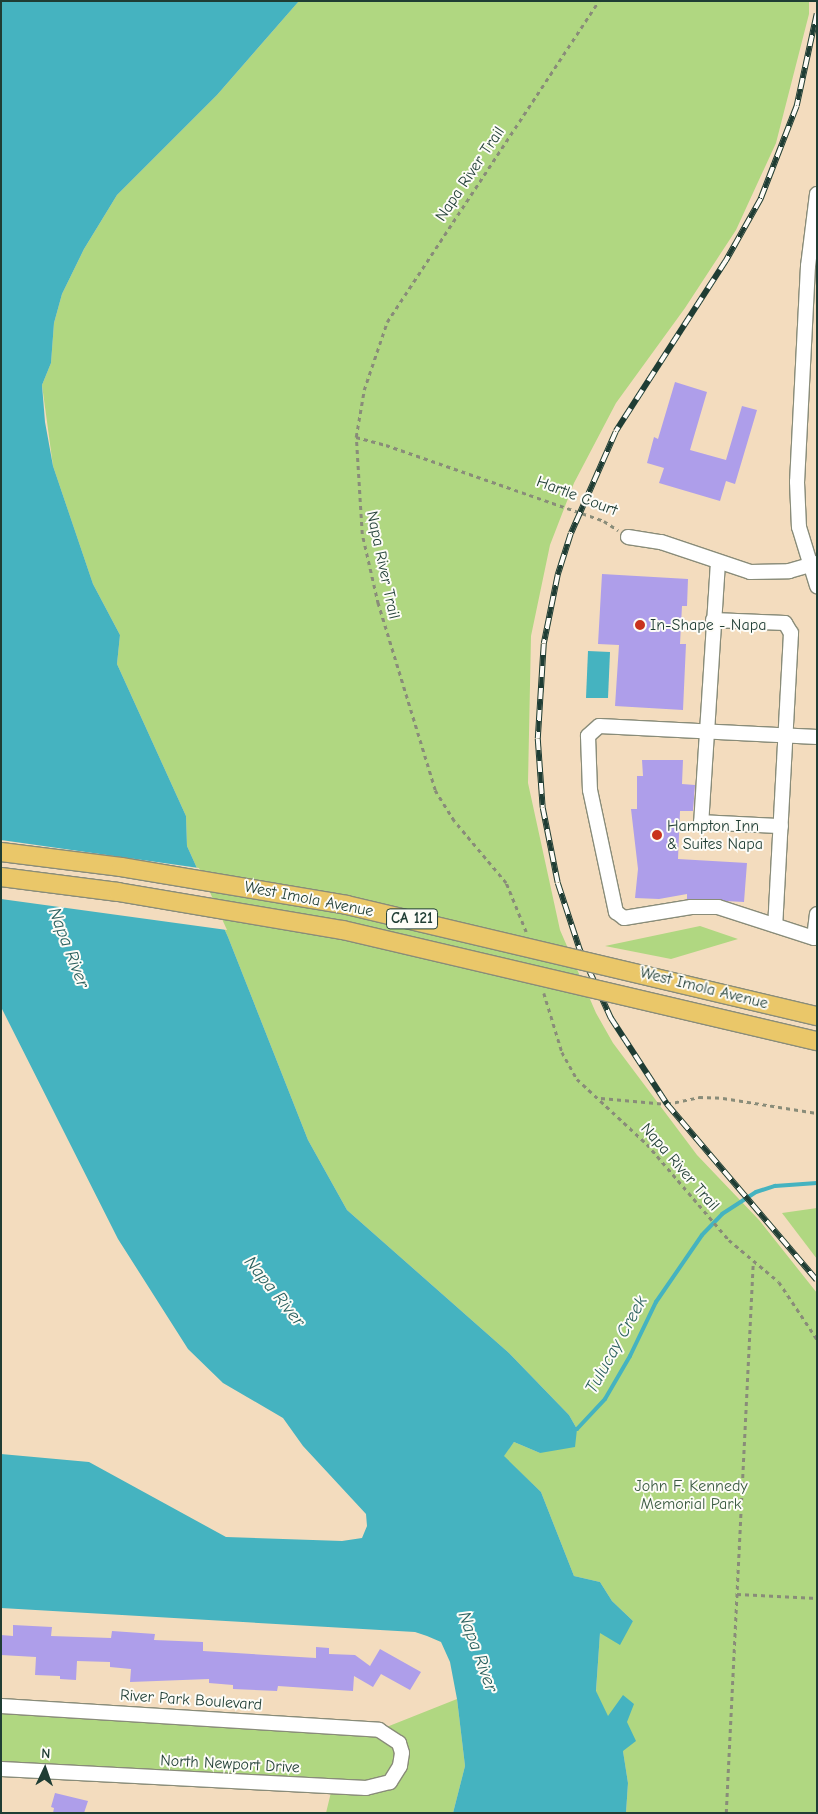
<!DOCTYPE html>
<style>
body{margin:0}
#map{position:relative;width:818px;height:1814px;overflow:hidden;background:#f3dcbe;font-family:"Comic Neue",sans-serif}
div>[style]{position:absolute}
.green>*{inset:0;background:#b0d781}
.water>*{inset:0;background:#45b3c0}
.pier>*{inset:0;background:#f3dcbe}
.stream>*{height:4px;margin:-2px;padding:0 2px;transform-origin:2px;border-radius:2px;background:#45b3c0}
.building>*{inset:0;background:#ae9eea}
.path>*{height:2.5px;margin-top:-1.25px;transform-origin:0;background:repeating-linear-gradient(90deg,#898c79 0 4px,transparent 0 8px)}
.roads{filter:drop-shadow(1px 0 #898c79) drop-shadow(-1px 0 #898c79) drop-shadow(0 1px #898c79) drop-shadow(0 -1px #898c79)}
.minor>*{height:14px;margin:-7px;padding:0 7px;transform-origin:7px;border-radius:7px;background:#fff}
.rail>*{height:5.5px;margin-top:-2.75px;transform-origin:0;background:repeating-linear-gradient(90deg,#fdfcf7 0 11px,#1f3d34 0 22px);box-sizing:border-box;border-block:1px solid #1f3d34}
.bridges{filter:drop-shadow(1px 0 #898c79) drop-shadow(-1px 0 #898c79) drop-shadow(0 1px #898c79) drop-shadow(0 -1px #898c79)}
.major-bridge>*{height:18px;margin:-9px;padding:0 9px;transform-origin:9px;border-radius:9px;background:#eac769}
.dots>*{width:14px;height:14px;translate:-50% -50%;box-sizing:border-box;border:2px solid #fdfcf7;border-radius:50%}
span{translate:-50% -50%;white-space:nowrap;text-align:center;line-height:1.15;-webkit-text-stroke:4px #fdfcf7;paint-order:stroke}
.shield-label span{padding:1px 4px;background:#fdfcf7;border:1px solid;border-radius:4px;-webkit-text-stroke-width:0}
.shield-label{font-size:15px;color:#1f3d34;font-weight:700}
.street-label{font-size:16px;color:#1f3d34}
.poi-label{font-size:16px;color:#1f3d34}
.left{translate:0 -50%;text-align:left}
.park-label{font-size:16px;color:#3c5c43}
.water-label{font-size:18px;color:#2a605e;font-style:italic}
.frame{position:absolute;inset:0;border:2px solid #1f3d34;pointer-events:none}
.north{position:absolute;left:20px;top:1744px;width:50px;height:50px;-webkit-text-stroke:4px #fdfcf7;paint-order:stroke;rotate:3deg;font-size:14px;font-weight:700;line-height:20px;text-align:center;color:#1f3d34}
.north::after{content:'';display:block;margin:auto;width:18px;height:22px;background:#1f3d34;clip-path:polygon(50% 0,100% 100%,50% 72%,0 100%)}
</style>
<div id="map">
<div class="green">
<i style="clip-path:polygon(299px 1px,809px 1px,809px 14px,776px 143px,736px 230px,685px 308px,616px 403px,574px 483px,550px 545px,531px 636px,528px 783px,560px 930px,596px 1013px,613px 1043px,697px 1155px,759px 1220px,817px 1293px,817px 1813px,626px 1813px,628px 1783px,623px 1751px,596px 1692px,600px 1632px,633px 1621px,612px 1601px,600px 1582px,574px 1576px,541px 1492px,503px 1456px,514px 1442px,540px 1453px,577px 1429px,569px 1415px,509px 1353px,347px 1210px,308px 1140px,228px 937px,187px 846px,186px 816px,117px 664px,120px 635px,93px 584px,53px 466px,42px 385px,51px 363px,54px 323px,62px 294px,84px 249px,117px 195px,217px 95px)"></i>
<i style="clip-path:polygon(700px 926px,738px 939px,671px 959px,605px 946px)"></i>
<i style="clip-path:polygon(817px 1208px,817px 1259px,782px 1213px)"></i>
<i style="clip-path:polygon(457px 1699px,465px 1766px,453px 1813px,326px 1813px,332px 1788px,1px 1769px,1px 1706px,379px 1730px)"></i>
</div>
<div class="water">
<i style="clip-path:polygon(1px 1px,299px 1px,217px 95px,117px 195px,84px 249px,62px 294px,54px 323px,51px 363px,42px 385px,45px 422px,53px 466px,93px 584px,120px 635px,117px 664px,186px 816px,187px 846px,228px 937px,308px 1140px,347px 1210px,509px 1353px,569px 1415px,577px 1429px,575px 1447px,540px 1453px,514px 1442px,504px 1456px,541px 1492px,574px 1576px,600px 1582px,612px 1601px,633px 1621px,620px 1645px,600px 1633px,596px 1691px,608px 1716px,623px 1695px,634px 1704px,627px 1722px,636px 1741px,623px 1751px,628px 1783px,626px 1813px,453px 1813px,465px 1766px,457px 1699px,450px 1662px,441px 1642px,427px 1636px,415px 1632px,1px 1608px,1px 1454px,89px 1462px,226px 1537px,342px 1541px,362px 1538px,367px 1526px,366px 1514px,303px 1446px,283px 1418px,223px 1383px,188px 1349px,118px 1239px,1px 1007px)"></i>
<i style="clip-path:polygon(588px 651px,610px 652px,608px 698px,586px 698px)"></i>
</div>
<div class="pier">
<i style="clip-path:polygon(1px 840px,199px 868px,227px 930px,1px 899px)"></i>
</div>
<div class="stream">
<i style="left:573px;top:1429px;width:4px"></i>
<i style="left:577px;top:1429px;width:41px;rotate:-47deg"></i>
<i style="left:605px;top:1399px;width:50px;rotate:-59.8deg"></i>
<i style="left:630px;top:1356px;width:60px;rotate:-64.3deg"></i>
<i style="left:656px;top:1302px;width:81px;rotate:-55.5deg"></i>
<i style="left:702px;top:1235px;width:29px;rotate:-46deg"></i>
<i style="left:722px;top:1214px;width:40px;rotate:-32.9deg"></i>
<i style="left:756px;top:1192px;width:20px;rotate:-18deg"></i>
<i style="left:775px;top:1186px;width:42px;rotate:-4.1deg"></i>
</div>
<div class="building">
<i style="clip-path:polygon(675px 382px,707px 392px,690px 450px,726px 460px,742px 406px,757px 410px,735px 484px,726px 481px,720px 501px,659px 483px,664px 468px,647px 463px,654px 437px,658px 439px)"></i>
<i style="clip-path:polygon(602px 574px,688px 579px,687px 606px,682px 606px,680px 644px,686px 644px,683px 710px,615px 706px,619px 645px,598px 644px)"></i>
<i style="clip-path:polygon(642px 760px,683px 760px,682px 784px,695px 785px,693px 811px,680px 811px,678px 859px,747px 863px,744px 902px,687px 899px,687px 894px,659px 899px,635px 898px,638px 869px,631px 809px,637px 809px,637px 776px,643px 776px)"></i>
<i style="clip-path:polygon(13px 1625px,52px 1627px,51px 1636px,111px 1638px,112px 1631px,155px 1634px,154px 1640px,203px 1642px,203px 1651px,316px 1658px,316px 1647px,329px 1648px,329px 1654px,355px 1655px,370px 1666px,380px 1649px,421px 1672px,410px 1690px,381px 1674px,373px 1687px,354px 1676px,353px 1691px,278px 1686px,277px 1691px,233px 1689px,233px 1685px,209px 1683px,209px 1679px,130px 1682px,131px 1669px,110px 1667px,110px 1662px,77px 1661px,76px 1680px,60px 1679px,60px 1676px,35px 1675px,36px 1657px,1px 1655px,1px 1635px,13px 1636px)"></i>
<i style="clip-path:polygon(55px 1793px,88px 1801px,84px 1813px,53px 1813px,54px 1808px,51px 1807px)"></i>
</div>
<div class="path">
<i style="left:356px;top:437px;width:31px;rotate:15deg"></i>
<i style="left:386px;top:445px;width:231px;rotate:19.2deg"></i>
<i style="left:604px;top:521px;width:17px;rotate:33deg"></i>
<i style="left:526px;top:932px;width:53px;rotate:-112.2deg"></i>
<i style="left:506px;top:883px;width:81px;rotate:-130deg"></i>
<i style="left:454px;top:821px;width:36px;rotate:-122deg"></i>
<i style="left:435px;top:790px;width:195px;rotate:-107deg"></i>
<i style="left:378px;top:604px;width:72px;rotate:-102.9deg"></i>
<i style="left:362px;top:534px;width:97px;rotate:-93.5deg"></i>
<i style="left:356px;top:437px;width:48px;rotate:-80.3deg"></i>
<i style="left:364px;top:390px;width:72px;rotate:-71.3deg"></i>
<i style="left:387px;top:322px;width:385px;rotate:-56.6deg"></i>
<i style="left:544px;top:993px;width:62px;rotate:73deg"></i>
<i style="left:562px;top:1052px;width:31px;rotate:61deg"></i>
<i style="left:577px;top:1079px;width:96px;rotate:42.9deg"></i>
<i style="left:647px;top:1144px;width:126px;rotate:49.5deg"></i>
<i style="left:729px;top:1240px;width:65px;rotate:40deg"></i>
<i style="left:779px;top:1282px;width:69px;rotate:56.3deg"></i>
<i style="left:601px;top:1098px;width:66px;rotate:5.2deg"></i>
<i style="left:667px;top:1104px;width:33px;rotate:-12deg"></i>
<i style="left:699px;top:1097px;width:24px;rotate:2deg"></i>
<i style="left:723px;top:1098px;width:95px;rotate:9.1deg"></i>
<i style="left:737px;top:1594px;width:80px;rotate:2.9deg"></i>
<i style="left:726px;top:1813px;width:552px;rotate:-87.19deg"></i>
</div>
<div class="roads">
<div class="minor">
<i style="left:817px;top:194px;width:73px;rotate:97.1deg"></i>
<i style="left:808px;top:266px;width:216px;rotate:92.9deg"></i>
<i style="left:797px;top:482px;width:45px;rotate:87.5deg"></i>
<i style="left:799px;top:527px;width:62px;rotate:73deg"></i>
<i style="left:628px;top:537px;width:33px;rotate:9deg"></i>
<i style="left:661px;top:542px;width:94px;rotate:18.6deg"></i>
<i style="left:750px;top:572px;width:39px;rotate:-1deg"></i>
<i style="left:789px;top:571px;width:29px;rotate:-16deg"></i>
<i style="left:718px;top:562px;width:261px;rotate:93.7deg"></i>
<i style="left:701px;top:822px;width:80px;rotate:2.9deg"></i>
<i style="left:713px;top:620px;width:72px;rotate:2.4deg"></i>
<i style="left:785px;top:623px;width:12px;rotate:59deg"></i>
<i style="left:791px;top:633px;width:292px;rotate:93.1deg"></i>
<i style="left:817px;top:737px;width:218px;rotate:-177.1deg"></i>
<i style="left:599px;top:726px;width:15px;rotate:138deg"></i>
<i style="left:588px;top:736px;width:54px;rotate:87.9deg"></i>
<i style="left:590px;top:790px;width:125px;rotate:78deg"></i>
<i style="left:616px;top:912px;width:10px;rotate:37deg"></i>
<i style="left:624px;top:918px;width:68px;rotate:-9.3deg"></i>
<i style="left:691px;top:907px;width:27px"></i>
<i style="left:718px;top:907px;width:101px;rotate:17.9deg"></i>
<i style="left:814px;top:938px;width:24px;rotate:-83deg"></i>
<i style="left:1px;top:1706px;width:379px;rotate:3.6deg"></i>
<i style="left:379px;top:1730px;width:24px;rotate:33deg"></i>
<i style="left:399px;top:1743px;width:10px;rotate:73deg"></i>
<i style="left:402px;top:1753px;width:13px;rotate:99deg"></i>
<i style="left:400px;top:1766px;width:19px;rotate:122deg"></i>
<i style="left:390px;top:1782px;width:25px;rotate:166deg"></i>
<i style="left:366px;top:1788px;width:365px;rotate:-177deg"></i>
</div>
</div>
<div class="rail">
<i style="left:817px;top:14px;width:94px;rotate:102.3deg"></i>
<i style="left:797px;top:106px;width:100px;rotate:111.2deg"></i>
<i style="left:761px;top:199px;width:71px;rotate:119.4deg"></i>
<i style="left:726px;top:261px;width:203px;rotate:122.8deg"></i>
<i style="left:616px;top:432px;width:111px;rotate:113.8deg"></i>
<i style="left:571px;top:534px;width:43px;rotate:107.6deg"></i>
<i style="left:558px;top:575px;width:70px;rotate:101.5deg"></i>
<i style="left:544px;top:644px;width:95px;rotate:93.6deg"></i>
<i style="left:538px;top:739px;width:69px;rotate:85.9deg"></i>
<i style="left:543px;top:808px;width:76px;rotate:78.7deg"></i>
<i style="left:558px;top:883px;width:71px;rotate:71.8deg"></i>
<i style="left:580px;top:950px;width:75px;rotate:65.5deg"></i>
<i style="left:611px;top:1018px;width:103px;rotate:56.9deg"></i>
<i style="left:667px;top:1104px;width:231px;rotate:49.6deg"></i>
</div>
<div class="bridges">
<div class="major-bridge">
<i style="left:1px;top:852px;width:121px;rotate:7.1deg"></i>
<i style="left:121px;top:867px;width:229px;rotate:9.5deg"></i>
<i style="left:347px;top:905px;width:483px;rotate:13.3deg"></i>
<i style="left:1px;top:877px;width:118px;rotate:7.3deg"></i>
<i style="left:118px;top:892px;width:228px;rotate:9.6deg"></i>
<i style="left:343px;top:930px;width:487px;rotate:13.2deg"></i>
</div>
</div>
<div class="dots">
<i style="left:640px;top:625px;background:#c8321e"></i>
<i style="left:657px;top:835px;background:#c8321e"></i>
</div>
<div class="shield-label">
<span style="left:412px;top:919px">CA 121</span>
</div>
<div class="street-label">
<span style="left:470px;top:174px;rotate:-56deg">Napa River Trail</span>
<span style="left:577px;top:496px;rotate:21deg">Hartle Court</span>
<span style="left:383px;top:565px;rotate:78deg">Napa River Trail</span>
<span style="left:309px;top:899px;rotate:11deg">West Imola Avenue</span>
<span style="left:704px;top:988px;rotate:14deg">West Imola Avenue</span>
<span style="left:680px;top:1167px;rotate:49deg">Napa River Trail</span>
<span style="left:191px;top:1700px;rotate:4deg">River Park Boulevard</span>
<span style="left:230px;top:1764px;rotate:3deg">North Newport Drive</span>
</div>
<div class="poi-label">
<span class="left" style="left:650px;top:625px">In-Shape - Napa</span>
<span class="left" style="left:667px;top:835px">Hampton Inn<br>&amp; Suites Napa</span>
</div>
<div class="park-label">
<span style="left:691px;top:1495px">John F. Kennedy<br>Memorial Park</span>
</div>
<div class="water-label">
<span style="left:68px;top:948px;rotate:69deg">Napa River</span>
<span style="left:274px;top:1292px;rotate:51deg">Napa River</span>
<span style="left:617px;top:1345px;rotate:-61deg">Tulucay Creek</span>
<span style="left:477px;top:1652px;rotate:70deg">Napa River</span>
</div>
<div class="frame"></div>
<div class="north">N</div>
</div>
